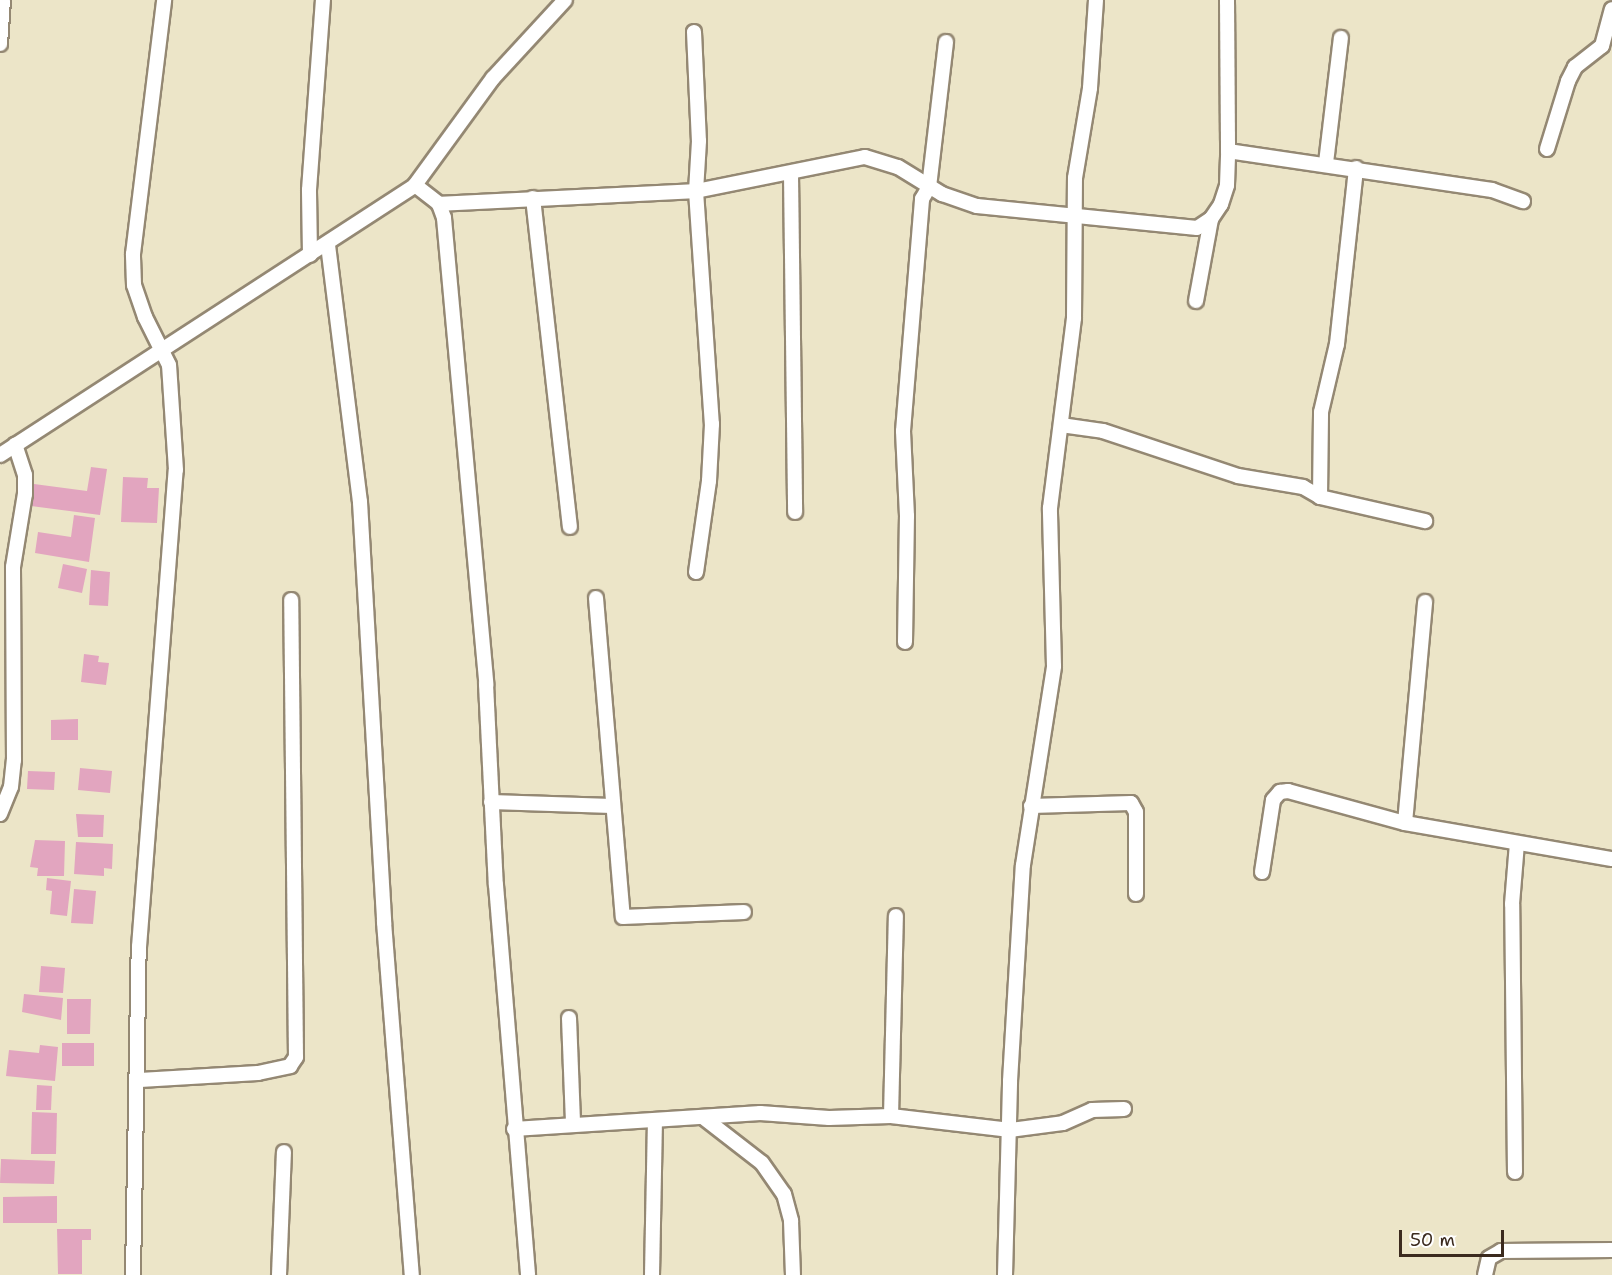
<!DOCTYPE html>
<style>
body{margin:0}
#map{position:relative;width:1612px;height:1275px;overflow:hidden;background:#ece5c8;font-family:"Shantell Sans",sans-serif}
div>[style]{position:absolute}
.building>*{inset:0;background:#e2a5bf}
.roads{filter:drop-shadow(2px 0 #948873) drop-shadow(-2px 0 #948873) drop-shadow(0 2px #948873) drop-shadow(0 -2px #948873)}
.minor>*{height:14px;margin:-7px;padding:0 7px;transform-origin:7px;border-radius:7px;background:#fff}
span{translate:-50% -50%;white-space:nowrap;text-align:center;line-height:1.15;-webkit-text-stroke:6px #fff;paint-order:stroke}
.scale{position:absolute;left:1399px;top:1230px;width:105px;height:27px;box-sizing:border-box;border:3px solid #3b2a1e;border-top:0;padding-left:8px;font-size:18px;line-height:21px;white-space:nowrap;color:#3b2a1e;-webkit-text-stroke:4px #fff;paint-order:stroke}
</style>
<div id="map">
<div class="building">
<i style="clip-path:polygon(91px 467px,107px 469px,100px 515px,31px 506px,34px 484px,87px 491px)"></i>
<i style="clip-path:polygon(123px 477px,148px 478px,147px 488px,159px 488px,157px 523px,121px 522px)"></i>
<i style="clip-path:polygon(74px 515px,95px 518px,89px 562px,35px 553px,38px 532px,71px 537px)"></i>
<i style="clip-path:polygon(63px 564px,87px 569px,82px 593px,58px 588px)"></i>
<i style="clip-path:polygon(91px 570px,110px 572px,108px 606px,89px 605px)"></i>
<i style="clip-path:polygon(84px 654px,99px 656px,98px 662px,109px 663px,106px 685px,81px 682px)"></i>
<i style="clip-path:polygon(78px 719px,78px 740px,51px 740px,51px 720px)"></i>
<i style="clip-path:polygon(80px 768px,112px 771px,110px 793px,78px 790px)"></i>
<i style="clip-path:polygon(28px 771px,55px 772px,54px 790px,27px 789px)"></i>
<i style="clip-path:polygon(76px 814px,104px 815px,103px 837px,78px 837px)"></i>
<i style="clip-path:polygon(35px 840px,65px 841px,64px 876px,37px 876px,38px 868px,30px 867px)"></i>
<i style="clip-path:polygon(76px 842px,113px 844px,112px 869px,104px 868px,104px 876px,74px 874px)"></i>
<i style="clip-path:polygon(47px 878px,71px 881px,67px 916px,50px 914px,52px 891px,46px 890px)"></i>
<i style="clip-path:polygon(74px 889px,96px 891px,93px 924px,71px 923px)"></i>
<i style="clip-path:polygon(41px 966px,65px 968px,63px 993px,39px 992px)"></i>
<i style="clip-path:polygon(24px 994px,63px 998px,61px 1020px,22px 1012px)"></i>
<i style="clip-path:polygon(67px 999px,91px 999px,90px 1034px,67px 1034px)"></i>
<i style="clip-path:polygon(62px 1043px,94px 1043px,94px 1066px,62px 1066px)"></i>
<i style="clip-path:polygon(40px 1045px,58px 1047px,55px 1081px,6px 1076px,9px 1050px,39px 1053px)"></i>
<i style="clip-path:polygon(37px 1085px,52px 1086px,51px 1110px,36px 1110px)"></i>
<i style="clip-path:polygon(32px 1112px,57px 1113px,56px 1154px,31px 1154px)"></i>
<i style="clip-path:polygon(1px 1159px,55px 1161px,54px 1184px,0 1183px)"></i>
<i style="clip-path:polygon(57px 1196px,57px 1223px,3px 1223px,3px 1197px)"></i>
<i style="clip-path:polygon(57px 1229px,91px 1229px,91px 1240px,82px 1240px,82px 1274px,58px 1274px)"></i>
</div>
<div class="roads">
<div class="minor">
<i style="left:1227px;top:0;width:151px;rotate:89.6deg"></i>
<i style="left:694px;top:32px;width:109px;rotate:87.4deg"></i>
<i style="left:699px;top:141px;width:50px;rotate:93.4deg"></i>
<i style="left:696px;top:191px;width:234px;rotate:86.1deg"></i>
<i style="left:712px;top:424px;width:57px;rotate:93deg"></i>
<i style="left:709px;top:481px;width:92px;rotate:98.1deg"></i>
<i style="left:0;top:44px;width:44px;rotate:-86.1deg"></i>
<i style="left:1547px;top:149px;width:71px;rotate:-72.8deg"></i>
<i style="left:1568px;top:81px;width:16px;rotate:-63deg"></i>
<i style="left:1575px;top:67px;width:34px;rotate:-38deg"></i>
<i style="left:1602px;top:46px;width:38px;rotate:-75deg"></i>
<i style="left:1326px;top:163px;width:126px;rotate:-83.2deg"></i>
<i style="left:791px;top:174px;width:338px;rotate:89.3deg"></i>
<i style="left:415px;top:185px;width:31px;rotate:38deg"></i>
<i style="left:439px;top:204px;width:15px;rotate:70deg"></i>
<i style="left:444px;top:218px;width:468px;rotate:84.8deg"></i>
<i style="left:486px;top:684px;width:201px;rotate:87.2deg"></i>
<i style="left:496px;top:885px;width:391px;rotate:85.3deg"></i>
<i style="left:533px;top:198px;width:331px;rotate:83.6deg"></i>
<i style="left:439px;top:204px;width:257px;rotate:-2.9deg"></i>
<i style="left:696px;top:191px;width:172px;rotate:-11.4deg"></i>
<i style="left:865px;top:157px;width:34px;rotate:17deg"></i>
<i style="left:898px;top:167px;width:52px;rotate:31.5deg"></i>
<i style="left:942px;top:194px;width:37px;rotate:19deg"></i>
<i style="left:977px;top:206px;width:221px;rotate:5.7deg"></i>
<i style="left:1197px;top:228px;width:17px;rotate:-33deg"></i>
<i style="left:1211px;top:219px;width:18px;rotate:-56deg"></i>
<i style="left:1221px;top:204px;width:20px;rotate:-72deg"></i>
<i style="left:1227px;top:185px;width:34px;rotate:-88deg"></i>
<i style="left:1228px;top:151px;width:267px;rotate:8.4deg"></i>
<i style="left:1492px;top:190px;width:33px;rotate:20deg"></i>
<i style="left:328px;top:245px;width:259px;rotate:82.9deg"></i>
<i style="left:360px;top:502px;width:421px;rotate:86.7deg"></i>
<i style="left:384px;top:922px;width:354px;rotate:85.5deg"></i>
<i style="left:310px;top:255px;width:65px;rotate:-90.9deg"></i>
<i style="left:309px;top:190px;width:191px;rotate:-85.8deg"></i>
<i style="left:1196px;top:301px;width:83px;rotate:-79.6deg"></i>
<i style="left:1061px;top:425px;width:42px;rotate:8.1deg"></i>
<i style="left:1103px;top:431px;width:142px;rotate:18.4deg"></i>
<i style="left:1238px;top:476px;width:66px;rotate:9.6deg"></i>
<i style="left:1303px;top:487px;width:20px;rotate:30deg"></i>
<i style="left:1320px;top:497px;width:108px;rotate:12.9deg"></i>
<i style="left:0;top:455px;width:495px;rotate:-33deg"></i>
<i style="left:415px;top:185px;width:132px;rotate:-53.9deg"></i>
<i style="left:493px;top:78px;width:106px;rotate:-47.3deg"></i>
<i style="left:1320px;top:497px;width:85px;rotate:-89.3deg"></i>
<i style="left:1321px;top:412px;width:70px;rotate:-76.8deg"></i>
<i style="left:1337px;top:344px;width:177px;rotate:-83.8deg"></i>
<i style="left:596px;top:598px;width:320px;rotate:85.2deg"></i>
<i style="left:623px;top:917px;width:121px;rotate:-2.4deg"></i>
<i style="left:905px;top:642px;width:126px;rotate:-89.1deg"></i>
<i style="left:907px;top:516px;width:85px;rotate:-92.7deg"></i>
<i style="left:903px;top:431px;width:233px;rotate:-85.3deg"></i>
<i style="left:922px;top:199px;width:14px;rotate:-60deg"></i>
<i style="left:929px;top:187px;width:146px;rotate:-83.3deg"></i>
<i style="left:491px;top:802px;width:121px;rotate:1.9deg"></i>
<i style="left:1031px;top:806px;width:100px;rotate:-1.7deg"></i>
<i style="left:1131px;top:803px;width:10px;rotate:61deg"></i>
<i style="left:1136px;top:812px;width:82px;rotate:90deg"></i>
<i style="left:0;top:814px;width:29px;rotate:-68deg"></i>
<i style="left:11px;top:787px;width:27px;rotate:-84deg"></i>
<i style="left:14px;top:760px;width:193px;rotate:-90.3deg"></i>
<i style="left:13px;top:567px;width:74px;rotate:-80.7deg"></i>
<i style="left:25px;top:494px;width:19px;rotate:-90deg"></i>
<i style="left:25px;top:475px;width:32px;rotate:-108deg"></i>
<i style="left:1405px;top:823px;width:222px;rotate:-84.8deg"></i>
<i style="left:1262px;top:872px;width:73px;rotate:-81.3deg"></i>
<i style="left:1273px;top:800px;width:11px;rotate:-49deg"></i>
<i style="left:1280px;top:792px;width:8px;rotate:-7deg"></i>
<i style="left:1288px;top:791px;width:121px;rotate:15.3deg"></i>
<i style="left:1405px;top:823px;width:210px;rotate:9.9deg"></i>
<i style="left:569px;top:1018px;width:106px;rotate:87.8deg"></i>
<i style="left:140px;top:1080px;width:118px;rotate:-3.4deg"></i>
<i style="left:258px;top:1073px;width:33px;rotate:-12deg"></i>
<i style="left:290px;top:1066px;width:11px;rotate:-56deg"></i>
<i style="left:296px;top:1057px;width:457px;rotate:-90.6deg"></i>
<i style="left:891px;top:1116px;width:200px;rotate:-88.6deg"></i>
<i style="left:704px;top:1118px;width:73px;rotate:37.8deg"></i>
<i style="left:762px;top:1163px;width:38px;rotate:55deg"></i>
<i style="left:784px;top:1194px;width:28px;rotate:75deg"></i>
<i style="left:791px;top:1221px;width:54px;rotate:87.9deg"></i>
<i style="left:514px;top:1129px;width:247px;rotate:-3.7deg"></i>
<i style="left:760px;top:1113px;width:69px;rotate:4.1deg"></i>
<i style="left:829px;top:1118px;width:62px;rotate:-1.8deg"></i>
<i style="left:891px;top:1116px;width:120px;rotate:6.7deg"></i>
<i style="left:1010px;top:1130px;width:53px;rotate:-7.5deg"></i>
<i style="left:1063px;top:1123px;width:32px;rotate:-24deg"></i>
<i style="left:1092px;top:1110px;width:32px;rotate:-2deg"></i>
<i style="left:1515px;top:1172px;width:268px;rotate:-90.6deg"></i>
<i style="left:1512px;top:904px;width:61px;rotate:-85.3deg"></i>
<i style="left:133px;top:1275px;width:328px;rotate:-89deg"></i>
<i style="left:139px;top:947px;width:478px;rotate:-85.6deg"></i>
<i style="left:176px;top:470px;width:105px;rotate:-93.8deg"></i>
<i style="left:169px;top:365px;width:54px;rotate:-116.6deg"></i>
<i style="left:145px;top:317px;width:34px;rotate:-109deg"></i>
<i style="left:134px;top:285px;width:31px;rotate:-92deg"></i>
<i style="left:133px;top:254px;width:256px;rotate:-83deg"></i>
<i style="left:279px;top:1275px;width:123px;rotate:-87.7deg"></i>
<i style="left:652px;top:1275px;width:155px;rotate:-88.9deg"></i>
<i style="left:1005px;top:1275px;width:194px;rotate:-88.5deg"></i>
<i style="left:1010px;top:1081px;width:216px;rotate:-86.6deg"></i>
<i style="left:1023px;top:865px;width:201px;rotate:-81.1deg"></i>
<i style="left:1054px;top:666px;width:158px;rotate:-91.5deg"></i>
<i style="left:1050px;top:508px;width:192px;rotate:-82.8deg"></i>
<i style="left:1074px;top:318px;width:140px;rotate:-89.6deg"></i>
<i style="left:1075px;top:178px;width:91px;rotate:-80.5deg"></i>
<i style="left:1090px;top:88px;width:88px;rotate:-86.1deg"></i>
<i style="left:1485px;top:1275px;width:17px;rotate:-77deg"></i>
<i style="left:1489px;top:1258px;width:14px;rotate:-30deg"></i>
<i style="left:1501px;top:1251px;width:111px;rotate:-0.5deg"></i>
</div>
</div>
<div class="scale">50 m</div>
</div>
